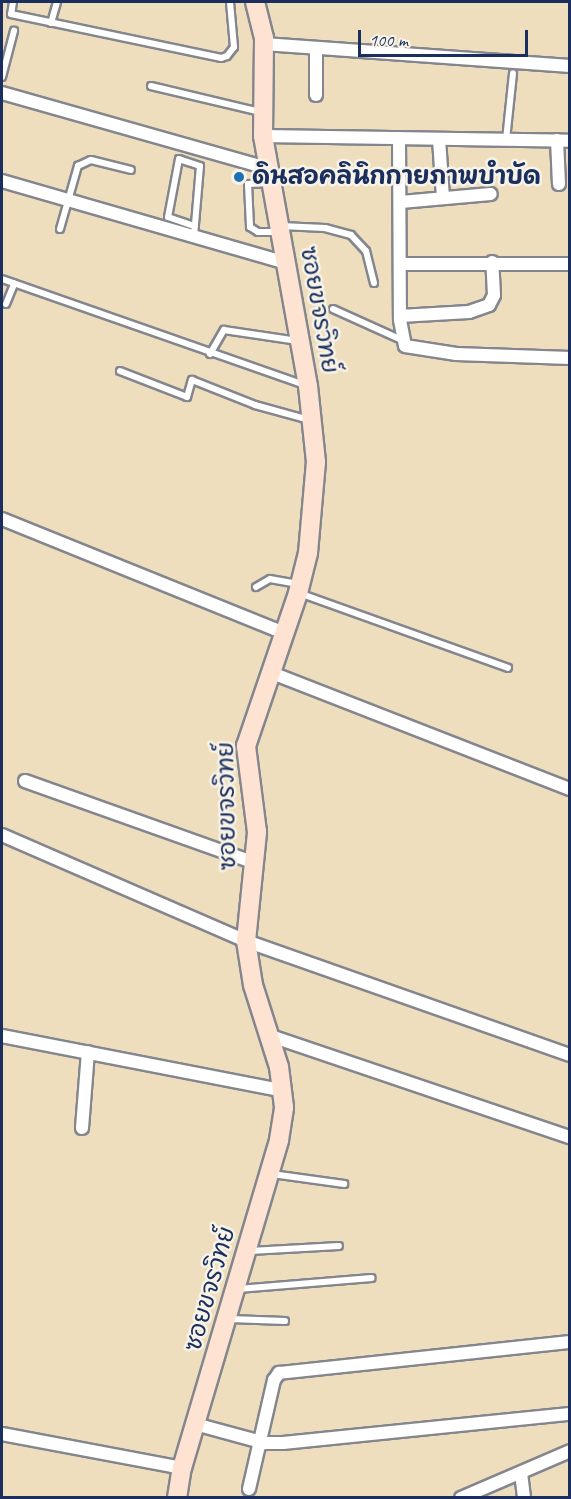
<!DOCTYPE html>
<meta charset="utf-8">
<style>
body{margin:0}
#map{position:relative;width:571px;height:1499px;overflow:hidden;background:#eedebd;font-family:Caveat,"Playpen Sans Thai",sans-serif}
div>[style]{position:absolute}
.roads{filter:drop-shadow(2px 0 #84868e) drop-shadow(-2px 0 #84868e) drop-shadow(0 2px #84868e) drop-shadow(0 -2px #84868e)}
.lane>*{height:6px;margin:-3px;padding:0 3px;transform-origin:3px;border-radius:3px;background:#fff}
.street>*{height:12px;margin:-6px;padding:0 6px;transform-origin:6px;border-radius:6px;background:#fff}
.secondary>*{height:18px;margin:-9px;padding:0 9px;transform-origin:9px;border-radius:9px;background:#fee3d2}
.dots>*{width:16px;height:16px;translate:-50% -50%;box-sizing:border-box;border:3px solid #f7f3e8;border-radius:50%}
span{translate:-50% -50%;white-space:nowrap;text-align:center;line-height:1.15;-webkit-text-stroke:5px #f7f3e8;paint-order:stroke}
.poi-label{font-size:24px;color:#1b2f5e;font-weight:700}
.left{translate:0 -50%;text-align:left}
.street-label{font-size:24px;color:#1b2f5e}
.frame{position:absolute;inset:0;border:3px solid #1b2f5e;pointer-events:none}
.scale{position:absolute;left:358px;top:30px;width:170px;height:27px;box-sizing:border-box;border:3px solid #1b2f5e;border-top:0;padding-left:8px;font-size:18px;line-height:21px;white-space:nowrap;color:#1b2f5e;-webkit-text-stroke:4px #f7f3e8;paint-order:stroke}
</style>
<div id="map">
<div class="roads">
<div class="lane">
<i style="left:13px;top:2px;width:12px;rotate:99deg"></i>
<i style="left:11px;top:14px;width:215px;rotate:11.8deg"></i>
<i style="left:221px;top:58px;width:6px;rotate:-18deg"></i>
<i style="left:227px;top:56px;width:11px;rotate:-52deg"></i>
<i style="left:234px;top:47px;width:45px;rotate:-95.1deg"></i>
<i style="left:51px;top:23px;width:22px;rotate:-74deg"></i>
<i style="left:2px;top:77px;width:48px;rotate:-75.4deg"></i>
<i style="left:151px;top:86px;width:112px;rotate:13.4deg"></i>
<i style="left:506px;top:140px;width:67px;rotate:-84deg"></i>
<i style="left:269px;top:183px;width:21px;rotate:177deg"></i>
<i style="left:248px;top:184px;width:43px;rotate:87.3deg"></i>
<i style="left:250px;top:227px;width:9px;rotate:32deg"></i>
<i style="left:258px;top:232px;width:20px"></i>
<i style="left:281px;top:226px;width:44px;rotate:2.6deg"></i>
<i style="left:325px;top:228px;width:27px;rotate:15deg"></i>
<i style="left:351px;top:235px;width:22px;rotate:47deg"></i>
<i style="left:366px;top:251px;width:33px;rotate:76deg"></i>
<i style="left:60px;top:229px;width:66px;rotate:-74.1deg"></i>
<i style="left:78px;top:166px;width:14px;rotate:-25deg"></i>
<i style="left:91px;top:160px;width:41px;rotate:14deg"></i>
<i style="left:194px;top:236px;width:70px;rotate:-85.1deg"></i>
<i style="left:200px;top:166px;width:22px;rotate:-162deg"></i>
<i style="left:179px;top:159px;width:59px;rotate:100.7deg"></i>
<i style="left:168px;top:217px;width:28px;rotate:19deg"></i>
<i style="left:2px;top:279px;width:320px;rotate:19.3deg"></i>
<i style="left:6px;top:304px;width:22px;rotate:-68deg"></i>
<i style="left:333px;top:309px;width:76px;rotate:24.2deg"></i>
<i style="left:210px;top:354px;width:28px;rotate:-60deg"></i>
<i style="left:224px;top:330px;width:75px;rotate:8.5deg"></i>
<i style="left:120px;top:371px;width:72px;rotate:21.2deg"></i>
<i style="left:187px;top:397px;width:18px;rotate:-74deg"></i>
<i style="left:192px;top:380px;width:68px;rotate:21.6deg"></i>
<i style="left:255px;top:405px;width:57px;rotate:15.3deg"></i>
<i style="left:256px;top:587px;width:16px;rotate:-30deg"></i>
<i style="left:270px;top:579px;width:27px;rotate:10deg"></i>
<i style="left:299px;top:593px;width:222px;rotate:19.7deg"></i>
<i style="left:272px;top:1174px;width:73px;rotate:7.9deg"></i>
<i style="left:250px;top:1251px;width:89px;rotate:-3.2deg"></i>
<i style="left:238px;top:1289px;width:134px;rotate:-4.7deg"></i>
<i style="left:230px;top:1319px;width:55px;rotate:2.1deg"></i>
</div>
<div class="street">
<i style="left:264px;top:44px;width:307px;rotate:4.1deg"></i>
<i style="left:2px;top:93px;width:279px;rotate:15.8deg"></i>
<i style="left:316px;top:95px;width:46px;rotate:-90deg"></i>
<i style="left:263px;top:136px;width:307px;rotate:0.9deg"></i>
<i style="left:399px;top:138px;width:182px;rotate:89.7deg"></i>
<i style="left:400px;top:320px;width:26px;rotate:79deg"></i>
<i style="left:405px;top:346px;width:52px;rotate:8.9deg"></i>
<i style="left:456px;top:354px;width:114px;rotate:2deg"></i>
<i style="left:439px;top:139px;width:58px;rotate:86.1deg"></i>
<i style="left:557px;top:140px;width:44px;rotate:87.4deg"></i>
<i style="left:2px;top:181px;width:296px;rotate:16.1deg"></i>
<i style="left:401px;top:202px;width:90px;rotate:-5.1deg"></i>
<i style="left:402px;top:264px;width:168px"></i>
<i style="left:400px;top:316px;width:69px;rotate:-3.3deg"></i>
<i style="left:469px;top:312px;width:21px;rotate:-19deg"></i>
<i style="left:489px;top:305px;width:11px;rotate:-63deg"></i>
<i style="left:494px;top:295px;width:33px;rotate:-93deg"></i>
<i style="left:2px;top:519px;width:306px;rotate:22deg"></i>
<i style="left:272px;top:673px;width:320px;rotate:21.3deg"></i>
<i style="left:25px;top:781px;width:244px;rotate:19.6deg"></i>
<i style="left:2px;top:835px;width:266px;rotate:23.5deg"></i>
<i style="left:246px;top:941px;width:343px;rotate:19.4deg"></i>
<i style="left:2px;top:1036px;width:287px;rotate:11deg"></i>
<i style="left:271px;top:1036px;width:316px;rotate:18.7deg"></i>
<i style="left:82px;top:1128px;width:76px;rotate:-85.5deg"></i>
<i style="left:195px;top:1424px;width:73px;rotate:15.2deg"></i>
<i style="left:265px;top:1443px;width:18px"></i>
<i style="left:283px;top:1443px;width:288px;rotate:-5.8deg"></i>
<i style="left:2px;top:1434px;width:183px;rotate:10.7deg"></i>
<i style="left:521px;top:1473px;width:25px;rotate:83deg"></i>
<i style="left:249px;top:1489px;width:112px;rotate:-77.1deg"></i>
<i style="left:274px;top:1380px;width:9px;rotate:-54deg"></i>
<i style="left:279px;top:1373px;width:293px;rotate:-6.1deg"></i>
<i style="left:461px;top:1498px;width:119px;rotate:-23.3deg"></i>
</div>
<div class="secondary">
<i style="left:177px;top:1498px;width:30px;rotate:-81deg"></i>
<i style="left:182px;top:1468px;width:342px;rotate:-73.5deg"></i>
<i style="left:279px;top:1140px;width:33px;rotate:-81deg"></i>
<i style="left:284px;top:1107px;width:40px;rotate:-97.1deg"></i>
<i style="left:279px;top:1067px;width:86px;rotate:-107.6deg"></i>
<i style="left:253px;top:985px;width:45px;rotate:-99deg"></i>
<i style="left:246px;top:941px;width:110px;rotate:-84.2deg"></i>
<i style="left:257px;top:832px;width:87px;rotate:-97.3deg"></i>
<i style="left:246px;top:746px;width:162px;rotate:-71.2deg"></i>
<i style="left:298px;top:593px;width:41px;rotate:-76deg"></i>
<i style="left:308px;top:553px;width:91px;rotate:-85deg"></i>
<i style="left:316px;top:462px;width:76px;rotate:-96deg"></i>
<i style="left:308px;top:386px;width:254px;rotate:-100.2deg"></i>
<i style="left:263px;top:136px;width:98px;rotate:-89.4deg"></i>
<i style="left:264px;top:38px;width:37px;rotate:-104deg"></i>
</div>
</div>
<div class="dots">
<i style="left:239px;top:177px;background:#1f6fb2"></i>
</div>
<div class="poi-label">
<span class="left" style="left:252px;top:177px">ดินสอคลินิกกายภาพบำบัด</span>
</div>
<div class="street-label">
<span style="left:319px;top:310px;rotate:80deg">ซอยขจรวิทย์</span>
<span style="left:227px;top:806px;rotate:-91deg">ซอยขจรวิทย์</span>
<span style="left:210px;top:1289px;rotate:-74deg">ซอยขจรวิทย์</span>
</div>
<div class="frame"></div>
<div class="scale">100 m</div>
</div>
